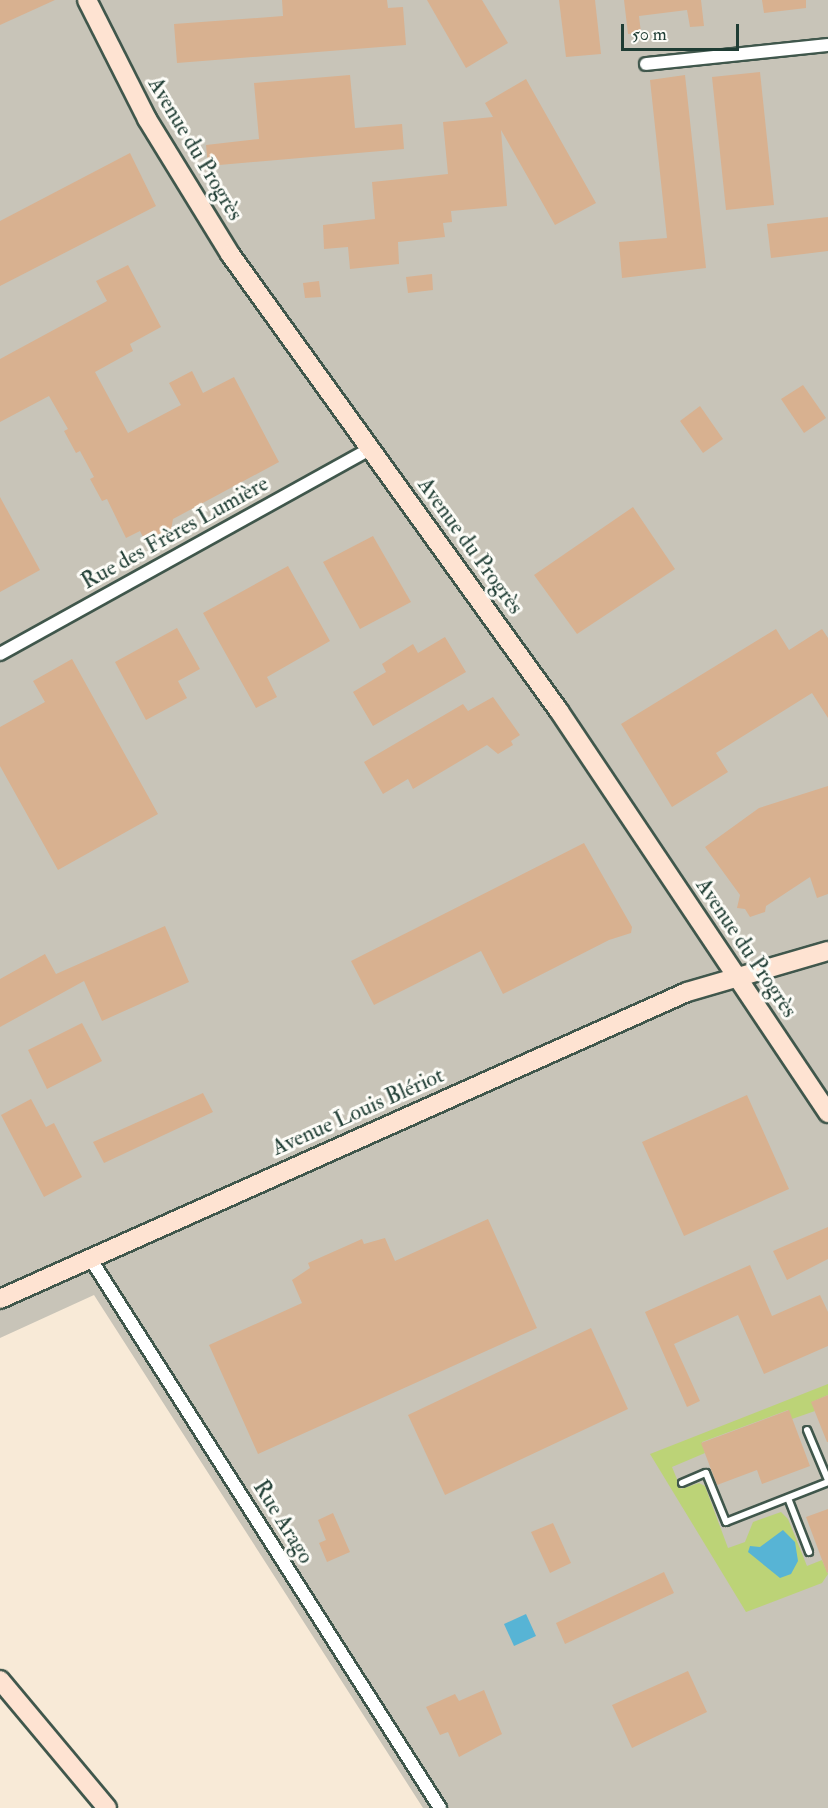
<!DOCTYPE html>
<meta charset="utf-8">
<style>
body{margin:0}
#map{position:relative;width:828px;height:1808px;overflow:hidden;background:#f8ead7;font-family:"IM FELL Double Pica",serif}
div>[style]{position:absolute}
.industrial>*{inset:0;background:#c8c4b8}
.green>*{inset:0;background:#bcd377}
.water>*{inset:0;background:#57b4d5}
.building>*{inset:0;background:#d8b190}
.roads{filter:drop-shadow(2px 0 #40574c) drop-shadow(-2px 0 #40574c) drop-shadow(0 2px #40574c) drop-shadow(0 -2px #40574c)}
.lane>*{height:6px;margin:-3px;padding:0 3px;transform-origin:3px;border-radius:3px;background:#fff}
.street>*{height:12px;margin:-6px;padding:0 6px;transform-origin:6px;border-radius:6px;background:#fff}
.secondary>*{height:18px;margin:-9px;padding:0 9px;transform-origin:9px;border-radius:9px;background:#fee3d2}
span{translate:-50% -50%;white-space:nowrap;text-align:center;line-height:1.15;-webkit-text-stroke:6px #fdfcf7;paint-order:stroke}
.street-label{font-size:22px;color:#1f3d34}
.scale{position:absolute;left:621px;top:24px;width:118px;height:27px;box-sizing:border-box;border:3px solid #1f3d34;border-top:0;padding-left:8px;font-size:18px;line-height:21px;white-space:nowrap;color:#1f3d34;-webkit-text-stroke:4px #fdfcf7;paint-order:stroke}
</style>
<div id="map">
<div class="industrial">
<i style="clip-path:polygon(0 0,828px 0,828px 1808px,423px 1808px,94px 1295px,0 1338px)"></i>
</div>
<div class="green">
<i style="clip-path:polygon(828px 1384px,828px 1395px,812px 1402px,815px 1411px,792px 1419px,788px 1410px,702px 1442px,705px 1453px,672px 1467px,681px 1489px,699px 1483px,705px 1486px,728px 1548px,745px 1542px,753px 1522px,781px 1512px,788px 1519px,807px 1566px,822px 1560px,828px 1574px,822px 1583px,746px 1612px,650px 1454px)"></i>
</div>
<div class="water">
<i style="clip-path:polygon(783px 1530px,795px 1542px,798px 1561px,791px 1574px,780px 1578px,748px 1552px,750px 1546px,760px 1547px)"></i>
<i style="clip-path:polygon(526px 1614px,536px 1636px,514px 1646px,504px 1624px)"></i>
</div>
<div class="building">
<i style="clip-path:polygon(0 0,55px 0,0 25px)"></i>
<i style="clip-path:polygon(282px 0,387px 0,388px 8px,403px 7px,406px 45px,177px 63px,174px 24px,283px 16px)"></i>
<i style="clip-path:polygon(427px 0,482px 0,508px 43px,466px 68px)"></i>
<i style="clip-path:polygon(559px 0,595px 0,601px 54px,566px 57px)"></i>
<i style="clip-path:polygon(624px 0,701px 0,704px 26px,690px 27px,687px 10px,639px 16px,641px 33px,628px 34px)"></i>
<i style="clip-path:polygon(762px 0,806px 0,806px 8px,764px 13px)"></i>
<i style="clip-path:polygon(760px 72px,774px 205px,726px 210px,712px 77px)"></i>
<i style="clip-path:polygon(350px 75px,355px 128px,402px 124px,404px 149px,208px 166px,206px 145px,259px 139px,254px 83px)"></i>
<i style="clip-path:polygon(685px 75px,706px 268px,622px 278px,619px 242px,667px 238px,650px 80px)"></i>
<i style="clip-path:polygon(526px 79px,596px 203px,555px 225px,501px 130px,507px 206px,451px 211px,452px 222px,443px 223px,445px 237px,398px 242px,399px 264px,350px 269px,348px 247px,324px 249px,323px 225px,375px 219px,372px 182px,448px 174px,443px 122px,493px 117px,485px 103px)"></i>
<i style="clip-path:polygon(130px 153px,156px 206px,0 286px,0 221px)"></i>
<i style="clip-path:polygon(828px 217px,828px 251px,771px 258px,767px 224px)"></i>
<i style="clip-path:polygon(128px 265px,161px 327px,130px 344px,133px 351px,95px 372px,128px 433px,181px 405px,169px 383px,192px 371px,203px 393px,234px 377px,279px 462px,173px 519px,171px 530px,154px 539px,143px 537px,140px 531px,126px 538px,107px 499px,102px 501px,90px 479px,94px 477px,80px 451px,76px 453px,64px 431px,68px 429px,49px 396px,0 422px,0 359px,107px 301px,96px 281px)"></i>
<i style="clip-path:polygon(432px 274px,433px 290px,408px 293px,406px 277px)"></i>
<i style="clip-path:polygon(319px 281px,321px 297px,305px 298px,303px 283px)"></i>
<i style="clip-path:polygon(803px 385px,826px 418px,804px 433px,781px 399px)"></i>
<i style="clip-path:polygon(700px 406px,723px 439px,703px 453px,680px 421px)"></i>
<i style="clip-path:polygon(0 497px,40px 570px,0 592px)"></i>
<i style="clip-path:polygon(633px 507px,675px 569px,577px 634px,534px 575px)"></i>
<i style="clip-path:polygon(373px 536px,411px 602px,360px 629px,323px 562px)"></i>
<i style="clip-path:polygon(288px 566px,330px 641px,267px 677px,277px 697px,256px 708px,203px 613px)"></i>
<i style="clip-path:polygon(177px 628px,200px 669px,178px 681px,187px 698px,146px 720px,115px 662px)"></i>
<i style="clip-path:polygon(776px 629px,789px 650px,822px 629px,828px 638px,828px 718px,812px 693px,716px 753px,728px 772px,672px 807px,621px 724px)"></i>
<i style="clip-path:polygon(445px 637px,466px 672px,373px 726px,353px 692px,386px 672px,382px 664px,394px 656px,413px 644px,418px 653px)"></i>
<i style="clip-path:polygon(72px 659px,158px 814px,58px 870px,0 766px,0 727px,45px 702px,33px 681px)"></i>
<i style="clip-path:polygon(493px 697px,520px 735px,511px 741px,513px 745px,498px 754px,487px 745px,413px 789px,408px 779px,383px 794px,364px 762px,463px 704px,468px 711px)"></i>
<i style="clip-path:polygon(828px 786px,828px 894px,817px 898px,810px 877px,766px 906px,765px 912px,750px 917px,745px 909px,737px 908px,740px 895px,705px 847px,759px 808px)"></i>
<i style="clip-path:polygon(584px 843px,632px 927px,631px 933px,609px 940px,503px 994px,481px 951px,374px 1005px,351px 961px)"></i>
<i style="clip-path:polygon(165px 926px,189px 982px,102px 1021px,84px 981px,0 1027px,0 979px,45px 954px,56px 974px)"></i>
<i style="clip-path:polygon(82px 1023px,102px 1061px,47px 1089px,28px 1050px)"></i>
<i style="clip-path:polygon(203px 1093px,213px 1112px,104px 1163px,93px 1142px)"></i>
<i style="clip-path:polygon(747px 1095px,789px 1189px,684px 1236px,642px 1142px)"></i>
<i style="clip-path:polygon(31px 1099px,46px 1127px,54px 1123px,82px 1177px,44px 1197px,1px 1115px)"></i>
<i style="clip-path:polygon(488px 1219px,537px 1328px,258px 1454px,209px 1345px,302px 1303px,292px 1280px,310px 1268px,308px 1263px,362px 1239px,364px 1244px,385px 1238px,395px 1261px)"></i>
<i style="clip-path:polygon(828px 1227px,828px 1259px,787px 1280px,773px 1251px)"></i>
<i style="clip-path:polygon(750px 1265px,772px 1316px,820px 1295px,828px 1312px,828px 1346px,764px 1374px,738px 1315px,674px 1344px,700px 1401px,687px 1407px,645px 1312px)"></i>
<i style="clip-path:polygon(591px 1328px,628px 1409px,445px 1495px,408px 1415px)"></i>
<i style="clip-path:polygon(828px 1395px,828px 1442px,827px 1442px,811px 1402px)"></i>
<i style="clip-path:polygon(789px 1410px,810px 1466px,762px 1484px,757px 1470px,717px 1485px,701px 1443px)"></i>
<i style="clip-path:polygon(828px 1509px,828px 1572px,827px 1573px,806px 1517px)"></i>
<i style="clip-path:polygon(333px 1513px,350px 1552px,327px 1562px,319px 1543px,326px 1540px,318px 1520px)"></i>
<i style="clip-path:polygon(553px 1523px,571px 1563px,550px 1573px,531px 1532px)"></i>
<i style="clip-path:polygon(664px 1572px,674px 1593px,565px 1644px,556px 1623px)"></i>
<i style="clip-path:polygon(688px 1671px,707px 1712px,632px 1748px,612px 1705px)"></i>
<i style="clip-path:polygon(484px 1690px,502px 1734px,459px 1757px,448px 1732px,440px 1735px,426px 1707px,455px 1694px,459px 1701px)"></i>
</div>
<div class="roads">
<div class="lane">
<i style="left:807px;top:1430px;width:54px;rotate:67.2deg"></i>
<i style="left:682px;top:1483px;width:26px;rotate:-23deg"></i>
<i style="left:706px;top:1473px;width:53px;rotate:67.8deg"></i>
<i style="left:726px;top:1522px;width:110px;rotate:-21.4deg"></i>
<i style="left:788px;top:1498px;width:58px;rotate:68.7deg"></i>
</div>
<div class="street">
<i style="left:646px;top:64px;width:183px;rotate:-6deg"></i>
<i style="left:0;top:654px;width:423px;rotate:-29deg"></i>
<i style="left:90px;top:1258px;width:652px;rotate:57.53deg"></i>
</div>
<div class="secondary">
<i style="left:87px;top:0;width:133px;rotate:63.2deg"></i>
<i style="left:147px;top:119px;width:158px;rotate:58.4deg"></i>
<i style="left:230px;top:254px;width:563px;rotate:54.25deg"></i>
<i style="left:559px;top:711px;width:484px;rotate:56.2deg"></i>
<i style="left:0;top:1299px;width:752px;rotate:-24.08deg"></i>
<i style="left:687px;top:992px;width:147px;rotate:-16.2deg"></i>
<i style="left:0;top:1680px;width:167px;rotate:50.1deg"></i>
</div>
</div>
<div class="street-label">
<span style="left:195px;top:149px;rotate:59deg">Avenue du Progrès</span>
<span style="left:175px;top:533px;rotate:-29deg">Rue des Frères Lumière</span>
<span style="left:470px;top:546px;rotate:54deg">Avenue du Progrès</span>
<span style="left:746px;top:948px;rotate:56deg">Avenue du Progrès</span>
<span style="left:358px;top:1112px;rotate:-24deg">Avenue Louis Blériot</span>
<span style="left:283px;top:1522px;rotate:58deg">Rue Arago</span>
</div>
<div class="scale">50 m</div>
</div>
